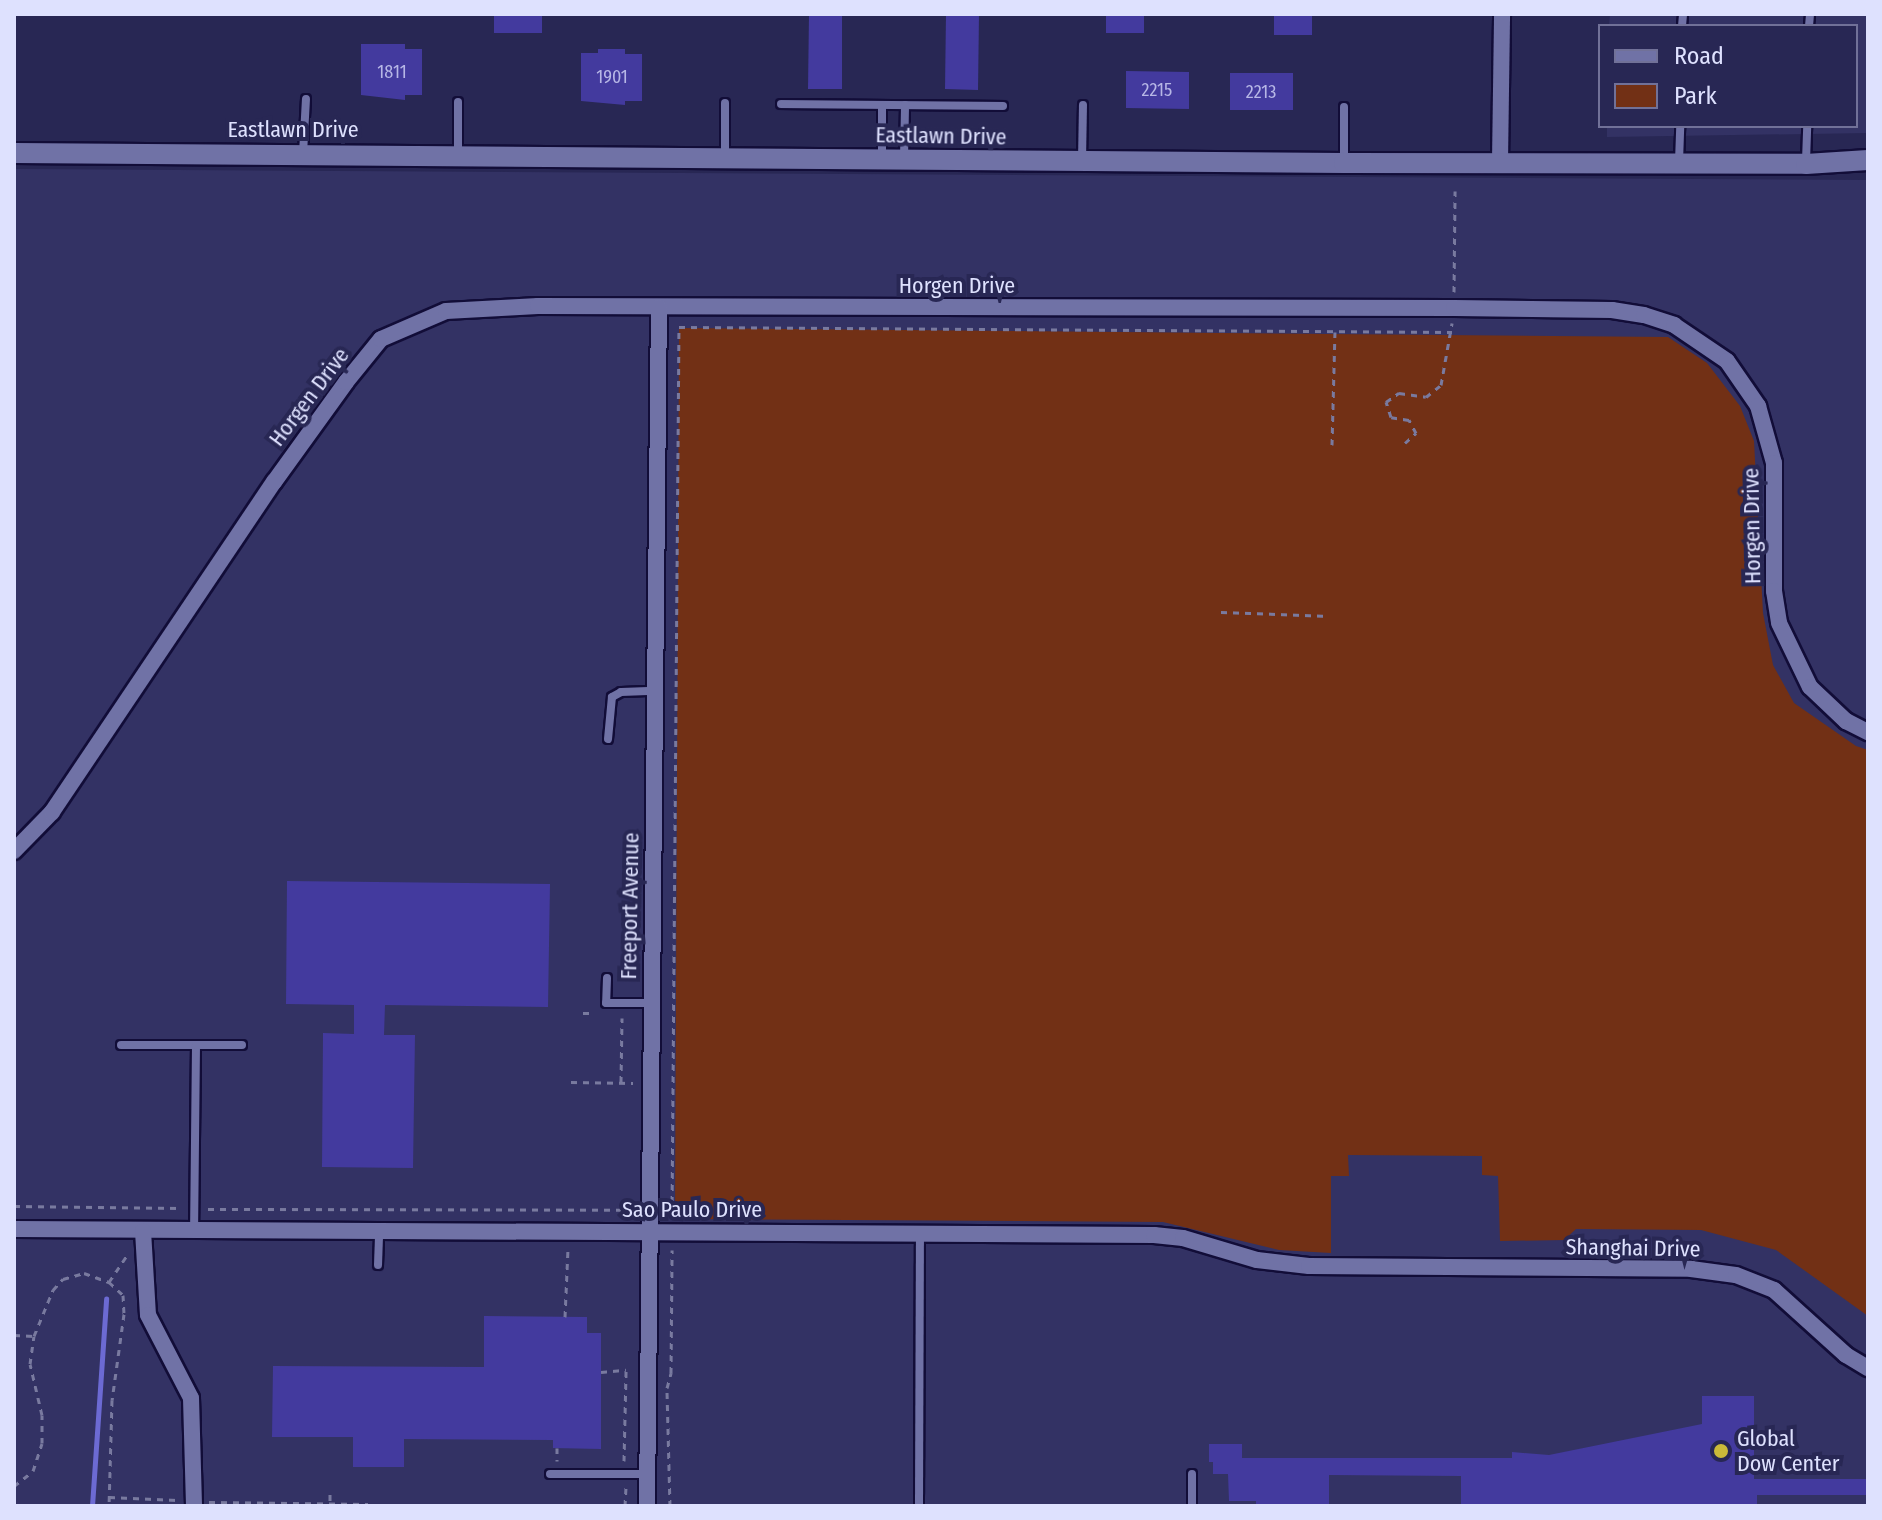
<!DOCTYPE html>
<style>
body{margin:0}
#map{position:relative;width:1882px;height:1520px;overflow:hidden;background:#282754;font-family:"Fira Sans Condensed",sans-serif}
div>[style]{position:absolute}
.built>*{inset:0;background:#333264}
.green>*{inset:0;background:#723015}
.stream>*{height:5px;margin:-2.5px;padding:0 2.5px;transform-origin:2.5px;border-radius:2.5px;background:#6c6ad3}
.building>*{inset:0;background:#433a9e}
.path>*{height:3px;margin-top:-1.5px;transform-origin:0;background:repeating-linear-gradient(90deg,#797a9f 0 6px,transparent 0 12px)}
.roads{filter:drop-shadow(2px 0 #120d38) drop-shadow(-2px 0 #120d38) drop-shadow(0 2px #120d38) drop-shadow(0 -2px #120d38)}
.service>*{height:8px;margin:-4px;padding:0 4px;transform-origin:4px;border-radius:4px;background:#7072a6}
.minor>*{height:16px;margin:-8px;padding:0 8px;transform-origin:8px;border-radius:8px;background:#7072a6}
.tertiary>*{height:20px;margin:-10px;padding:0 10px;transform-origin:10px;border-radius:10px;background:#7072a6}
.dots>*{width:22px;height:22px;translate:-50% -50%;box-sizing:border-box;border:4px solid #282754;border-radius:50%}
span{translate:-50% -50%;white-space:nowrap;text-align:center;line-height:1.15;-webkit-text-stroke:8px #282754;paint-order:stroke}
.number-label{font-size:18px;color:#b7b7e6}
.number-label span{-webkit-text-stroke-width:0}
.street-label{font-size:22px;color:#dee1fe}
.poi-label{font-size:22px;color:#dee1fe}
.left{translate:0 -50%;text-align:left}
.frame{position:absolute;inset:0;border:16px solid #dee1fe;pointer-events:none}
.legend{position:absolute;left:1598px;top:24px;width:260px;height:104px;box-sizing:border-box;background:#282754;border:2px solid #717198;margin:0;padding:10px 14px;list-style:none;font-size:24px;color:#dee1fe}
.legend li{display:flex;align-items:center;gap:16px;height:40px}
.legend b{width:40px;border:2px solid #717198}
</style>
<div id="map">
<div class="built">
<i style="clip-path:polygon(1610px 14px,1868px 14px,1868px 133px,1607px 137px,1607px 126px,1856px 126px,1856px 26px,1609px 26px)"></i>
<i style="clip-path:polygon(14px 169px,1868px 180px,1868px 1506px,14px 1506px)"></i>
</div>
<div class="green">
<i style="clip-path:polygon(679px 328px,1668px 337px,1707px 363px,1740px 406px,1754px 441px,1763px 613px,1773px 665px,1794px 703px,1856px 746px,1868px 750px,1868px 1316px,1776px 1250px,1701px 1230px,1576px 1229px,1564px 1240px,1500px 1241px,1498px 1176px,1482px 1175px,1482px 1156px,1348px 1155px,1349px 1176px,1331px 1176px,1331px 1253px,1279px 1250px,1163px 1222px,675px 1219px)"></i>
</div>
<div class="stream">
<i style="left:92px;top:1506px;width:208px;rotate:-86.1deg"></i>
</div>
<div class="building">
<i style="clip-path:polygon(494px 14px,542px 14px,542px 33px,494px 33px)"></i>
<i style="clip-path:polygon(809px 14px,842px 14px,842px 89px,808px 89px)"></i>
<i style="clip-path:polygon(946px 14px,979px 14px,978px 90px,945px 89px)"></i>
<i style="clip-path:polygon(1106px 14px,1144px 14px,1144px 33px,1106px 33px)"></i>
<i style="clip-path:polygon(1274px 14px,1312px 14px,1312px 35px,1274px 35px)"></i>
<i style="clip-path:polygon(361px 44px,405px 44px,405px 49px,422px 49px,422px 95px,405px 95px,405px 100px,361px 95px)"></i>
<i style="clip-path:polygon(598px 49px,625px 49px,625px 54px,642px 54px,642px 101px,625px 101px,625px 105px,581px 101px,581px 53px,598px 53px)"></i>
<i style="clip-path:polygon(1126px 71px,1189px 72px,1189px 109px,1126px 108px)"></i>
<i style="clip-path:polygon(1230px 73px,1293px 73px,1293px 110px,1230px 110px)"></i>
<i style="clip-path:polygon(287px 881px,550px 884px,548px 1007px,385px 1005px,384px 1035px,415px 1035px,413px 1168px,322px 1167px,323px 1033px,354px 1034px,354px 1005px,286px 1004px)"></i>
<i style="clip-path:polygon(484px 1316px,587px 1317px,587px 1333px,601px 1333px,601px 1449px,553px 1448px,553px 1440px,404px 1439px,404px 1467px,353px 1467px,353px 1437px,272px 1437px,273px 1366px,484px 1367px)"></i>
<i style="clip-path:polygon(1702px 1396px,1754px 1396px,1754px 1479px,1868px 1479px,1868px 1495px,1757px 1495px,1757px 1506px,1461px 1506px,1461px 1476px,1329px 1475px,1329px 1506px,1256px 1506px,1256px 1501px,1229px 1501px,1228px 1474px,1213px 1474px,1213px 1462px,1209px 1462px,1209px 1444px,1242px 1444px,1242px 1458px,1512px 1458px,1512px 1452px,1549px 1455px,1702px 1424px)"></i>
</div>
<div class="path">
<i style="left:1454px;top:292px;width:101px;rotate:-89.4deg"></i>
<i style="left:1405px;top:443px;width:15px;rotate:-42deg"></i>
<i style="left:1416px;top:433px;width:15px;rotate:-118deg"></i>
<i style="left:1409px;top:420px;width:18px;rotate:-171deg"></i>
<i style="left:1391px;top:417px;width:16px;rotate:-108deg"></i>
<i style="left:1386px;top:402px;width:16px;rotate:-35deg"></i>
<i style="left:1399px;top:393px;width:27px;rotate:8deg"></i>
<i style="left:1426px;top:397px;width:19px;rotate:-39deg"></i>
<i style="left:1441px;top:385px;width:63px;rotate:-79.9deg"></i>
<i style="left:1332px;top:445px;width:113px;rotate:-88.5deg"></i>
<i style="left:1221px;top:612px;width:108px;rotate:2.1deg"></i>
<i style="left:583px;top:1013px;width:12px"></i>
<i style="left:571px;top:1082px;width:62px;rotate:0.9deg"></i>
<i style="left:621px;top:1082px;width:64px;rotate:-89.1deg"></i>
<i style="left:14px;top:1206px;width:166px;rotate:0.7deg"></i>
<i style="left:208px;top:1209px;width:424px;rotate:0.1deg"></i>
<i style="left:672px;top:1214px;width:887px;rotate:-89.55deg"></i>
<i style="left:679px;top:327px;width:773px;rotate:0.37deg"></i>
<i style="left:109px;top:1282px;width:32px;rotate:-56deg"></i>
<i style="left:565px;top:1317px;width:70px;rotate:-87.5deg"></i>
<i style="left:14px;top:1335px;width:20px;rotate:3deg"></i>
<i style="left:601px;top:1372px;width:25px;rotate:-5deg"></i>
<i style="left:557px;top:1448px;width:13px;rotate:90deg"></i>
<i style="left:624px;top:1461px;width:91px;rotate:-88.7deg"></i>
<i style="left:14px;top:1486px;width:24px;rotate:-38deg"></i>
<i style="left:33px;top:1471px;width:29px;rotate:-72deg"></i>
<i style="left:42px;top:1443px;width:28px;rotate:-90deg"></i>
<i style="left:42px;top:1415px;width:52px;rotate:-103.2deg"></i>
<i style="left:30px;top:1364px;width:28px;rotate:-82deg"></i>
<i style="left:34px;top:1336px;width:50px;rotate:-67.6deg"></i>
<i style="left:53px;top:1290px;width:15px;rotate:-48deg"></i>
<i style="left:63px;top:1279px;width:22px;rotate:-16deg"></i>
<i style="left:84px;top:1273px;width:27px;rotate:20deg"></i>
<i style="left:109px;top:1282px;width:19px;rotate:43deg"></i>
<i style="left:123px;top:1295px;width:19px;rotate:87deg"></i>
<i style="left:124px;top:1314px;width:87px;rotate:97.9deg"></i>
<i style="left:112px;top:1400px;width:106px;rotate:91.6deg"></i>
<i style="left:330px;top:1494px;width:12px;rotate:90deg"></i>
<i style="left:109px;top:1497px;width:68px;rotate:2.5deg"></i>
<i style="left:209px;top:1502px;width:159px;rotate:0.7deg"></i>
<i style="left:625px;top:1506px;width:21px;rotate:-87deg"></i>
<i style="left:670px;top:1506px;width:118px;rotate:-91.5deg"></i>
<i style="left:667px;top:1388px;width:16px;rotate:-75deg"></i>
<i style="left:671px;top:1373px;width:123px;rotate:-89.5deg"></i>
</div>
<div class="roads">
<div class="service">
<i style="left:1682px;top:26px;width:12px;rotate:-85deg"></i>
<i style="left:1809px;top:26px;width:12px;rotate:-85deg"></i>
<i style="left:781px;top:104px;width:222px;rotate:0.5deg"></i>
<i style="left:303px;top:154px;width:55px;rotate:-86.9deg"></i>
<i style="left:458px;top:155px;width:53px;rotate:-90deg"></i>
<i style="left:725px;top:156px;width:53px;rotate:-90deg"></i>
<i style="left:882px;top:159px;width:54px;rotate:-90deg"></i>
<i style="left:904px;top:159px;width:54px;rotate:-88.9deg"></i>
<i style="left:1082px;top:161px;width:56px;rotate:-89deg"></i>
<i style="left:1806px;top:161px;width:35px;rotate:-88deg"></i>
<i style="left:1344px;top:162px;width:55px;rotate:-90deg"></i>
<i style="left:1679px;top:162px;width:36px;rotate:-88deg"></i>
<i style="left:608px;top:739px;width:42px;rotate:-84.6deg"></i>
<i style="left:612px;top:697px;width:10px;rotate:-29deg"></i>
<i style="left:621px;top:692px;width:34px;rotate:-2deg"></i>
<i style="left:607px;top:978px;width:25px;rotate:92deg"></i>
<i style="left:606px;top:1003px;width:45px"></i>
<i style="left:121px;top:1045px;width:75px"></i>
<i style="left:196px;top:1045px;width:185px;rotate:90.6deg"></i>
<i style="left:196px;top:1045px;width:46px"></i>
<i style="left:378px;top:1265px;width:33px;rotate:-88deg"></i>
<i style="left:550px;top:1474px;width:98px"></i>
<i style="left:1192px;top:1474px;width:32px;rotate:90deg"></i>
<i style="left:919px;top:1506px;width:272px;rotate:-89.8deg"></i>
</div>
<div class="minor">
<i style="left:1500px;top:162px;width:148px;rotate:-89.2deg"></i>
<i style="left:14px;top:851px;width:54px;rotate:-45.7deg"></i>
<i style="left:52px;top:812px;width:398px;rotate:-56.1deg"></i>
<i style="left:274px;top:482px;width:123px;rotate:-54.2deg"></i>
<i style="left:346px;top:382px;width:55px;rotate:-50.9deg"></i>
<i style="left:381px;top:339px;width:71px;rotate:-23.3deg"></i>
<i style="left:446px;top:311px;width:92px;rotate:-3.1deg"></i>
<i style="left:538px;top:306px;width:916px;rotate:0.13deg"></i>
<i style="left:1454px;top:308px;width:158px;rotate:0.7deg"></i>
<i style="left:1612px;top:310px;width:32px;rotate:9deg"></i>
<i style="left:1644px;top:315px;width:32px;rotate:18deg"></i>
<i style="left:1674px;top:325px;width:64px;rotate:34.2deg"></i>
<i style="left:1727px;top:361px;width:55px;rotate:55.4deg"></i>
<i style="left:1758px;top:406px;width:59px;rotate:74.3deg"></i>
<i style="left:1774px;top:463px;width:128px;rotate:90deg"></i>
<i style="left:1774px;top:591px;width:32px;rotate:81deg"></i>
<i style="left:1779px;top:623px;width:71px;rotate:64.2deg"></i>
<i style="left:1810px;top:687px;width:50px;rotate:43.4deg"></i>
<i style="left:1846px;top:721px;width:25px;rotate:27deg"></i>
<i style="left:14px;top:1229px;width:1140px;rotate:0.3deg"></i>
<i style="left:1154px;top:1235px;width:29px;rotate:6deg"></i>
<i style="left:1183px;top:1238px;width:77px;rotate:16.6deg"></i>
<i style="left:1257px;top:1260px;width:52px;rotate:6.6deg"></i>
<i style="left:1309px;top:1266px;width:382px;rotate:0.4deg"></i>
<i style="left:1691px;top:1269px;width:45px;rotate:7.6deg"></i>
<i style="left:1736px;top:1275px;width:41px;rotate:21.5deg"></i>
<i style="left:1774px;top:1290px;width:97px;rotate:42.1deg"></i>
<i style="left:1846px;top:1355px;width:26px;rotate:31deg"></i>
<i style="left:143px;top:1231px;width:84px;rotate:86.6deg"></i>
<i style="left:148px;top:1315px;width:93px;rotate:62.6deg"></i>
<i style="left:191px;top:1398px;width:108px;rotate:88.4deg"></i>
<i style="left:647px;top:1506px;width:1199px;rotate:-89.43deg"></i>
</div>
<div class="tertiary">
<i style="left:14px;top:153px;width:1330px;rotate:0.43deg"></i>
<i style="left:1344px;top:163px;width:462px;rotate:0.1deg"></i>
<i style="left:1806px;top:164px;width:62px;rotate:-3.7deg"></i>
</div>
</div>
<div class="dots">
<i style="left:1721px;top:1451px;background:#cbba39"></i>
</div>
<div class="number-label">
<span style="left:392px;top:72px">1811</span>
<span style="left:612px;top:77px">1901</span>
<span style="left:1157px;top:90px">2215</span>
<span style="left:1261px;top:92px">2213</span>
</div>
<div class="street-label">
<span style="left:293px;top:130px">Eastlawn Drive</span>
<span style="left:941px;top:136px;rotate:1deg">Eastlawn Drive</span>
<span style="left:957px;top:286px">Horgen Drive</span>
<span style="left:309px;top:397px;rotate:-53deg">Horgen Drive</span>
<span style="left:1752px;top:526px;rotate:-91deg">Horgen Drive</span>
<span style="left:630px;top:906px;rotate:-89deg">Freeport Avenue</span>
<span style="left:692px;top:1210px">Sao Paulo Drive</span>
<span style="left:1633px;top:1248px;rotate:1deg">Shanghai Drive</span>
</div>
<div class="poi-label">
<span class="left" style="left:1737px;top:1451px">Global<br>Dow Center</span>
</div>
<div class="frame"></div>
<ul class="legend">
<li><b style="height:10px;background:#7072a6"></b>Road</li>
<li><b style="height:22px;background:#723015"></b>Park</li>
</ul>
</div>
